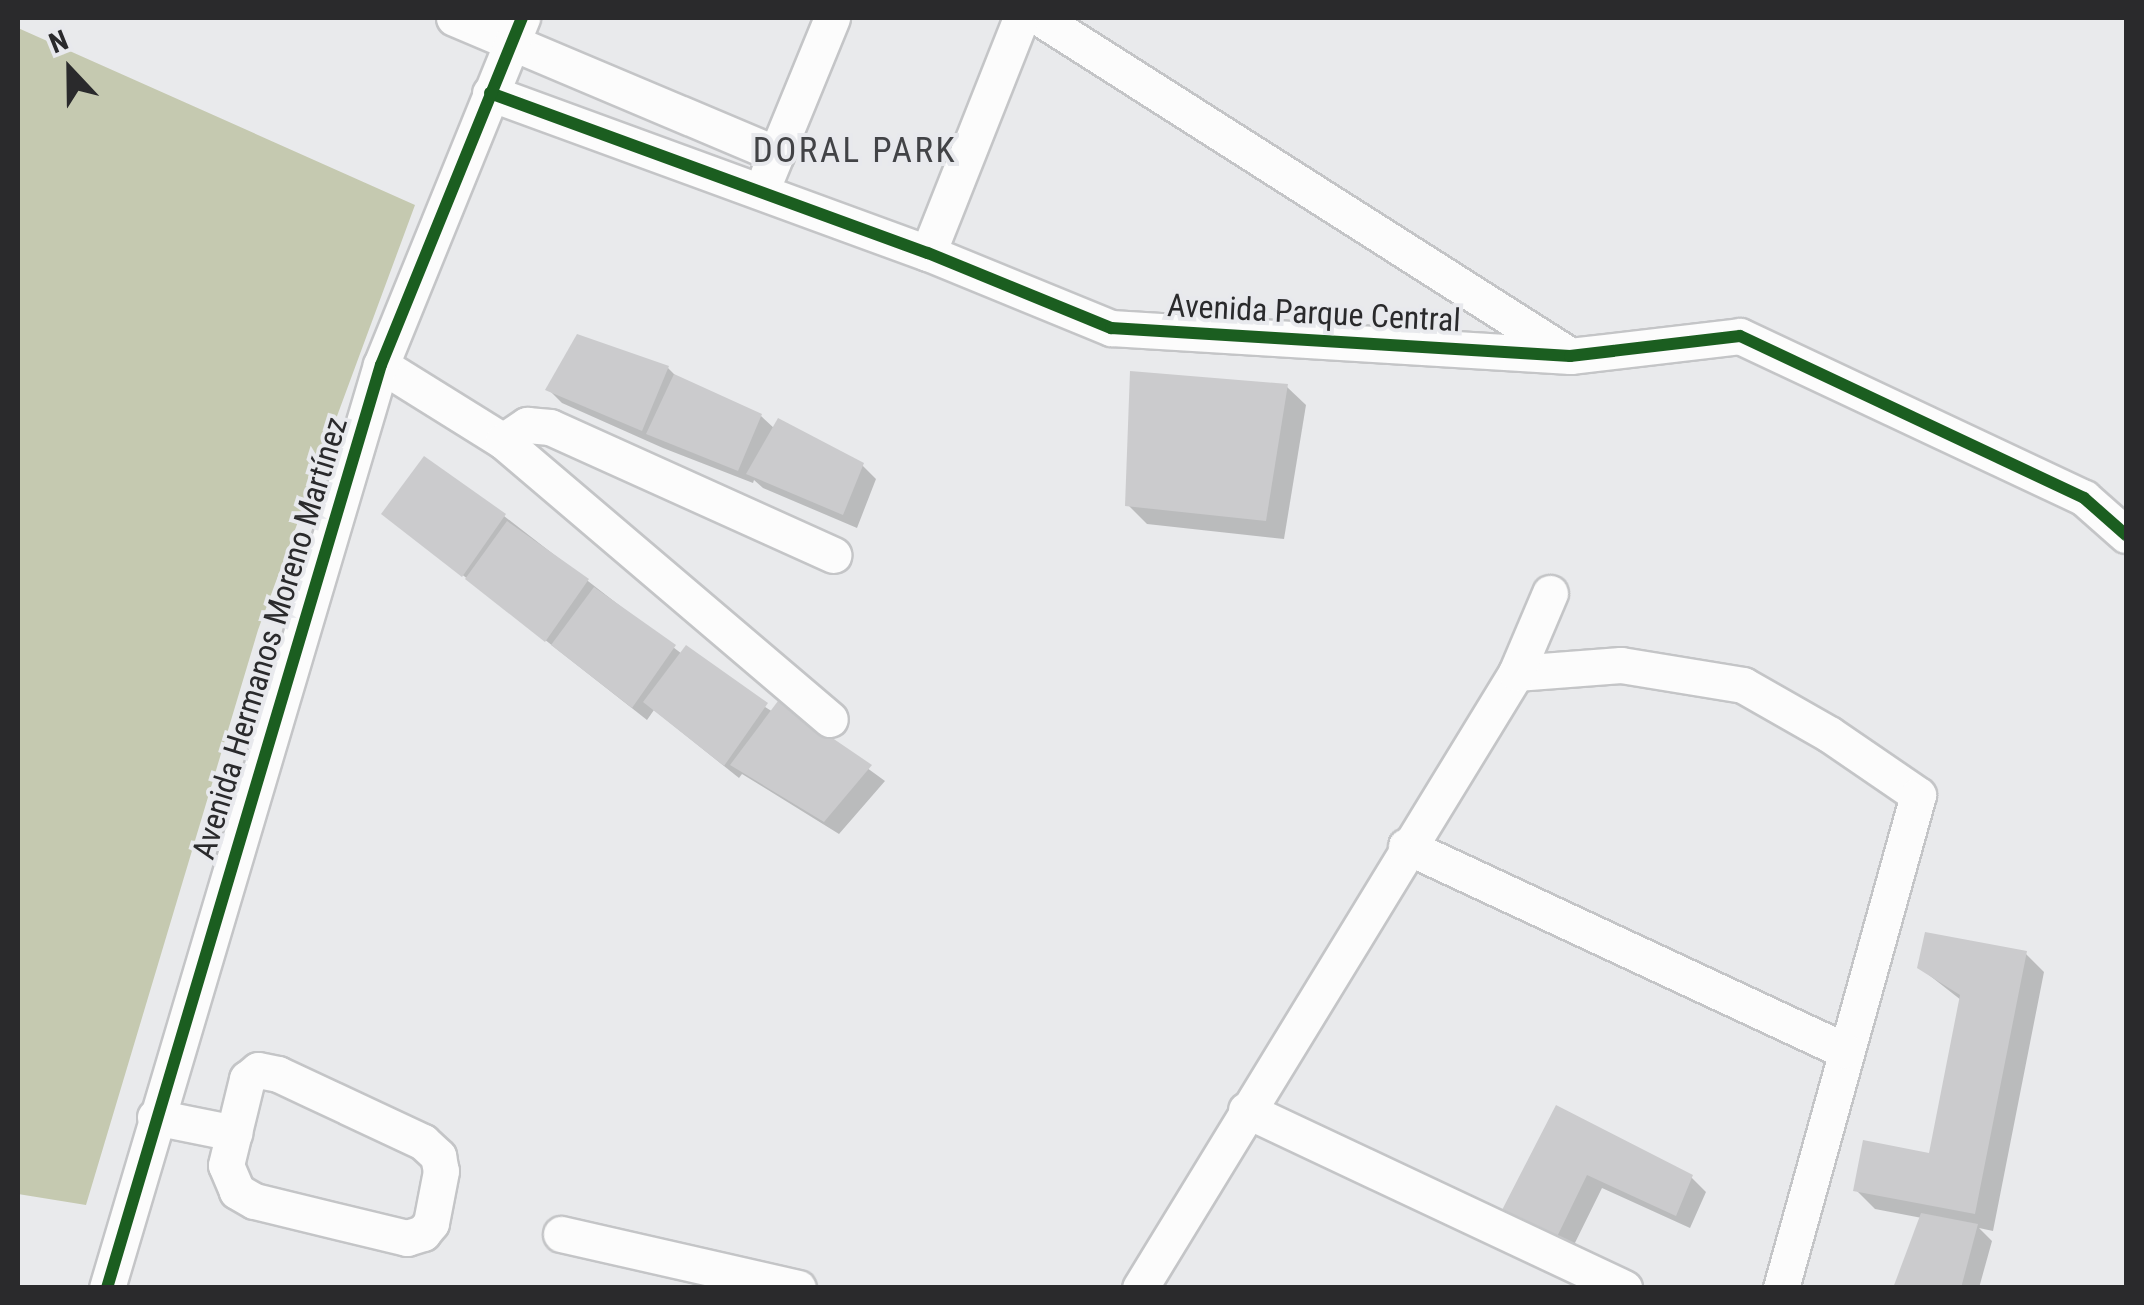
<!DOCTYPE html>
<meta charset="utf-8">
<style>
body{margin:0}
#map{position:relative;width:2144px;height:1305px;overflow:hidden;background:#e9eaec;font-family:"Roboto Condensed",sans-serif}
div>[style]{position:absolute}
.forest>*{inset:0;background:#c5c9b0}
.shadow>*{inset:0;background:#0003}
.building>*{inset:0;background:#cbcbcd}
.roads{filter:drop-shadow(2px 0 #c4c5c7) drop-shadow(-2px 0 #c4c5c7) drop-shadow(0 2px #c4c5c7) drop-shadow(0 -2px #c4c5c7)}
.minor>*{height:35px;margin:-17.5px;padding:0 17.5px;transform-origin:17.5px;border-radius:17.5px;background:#fcfcfc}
.cycleway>*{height:12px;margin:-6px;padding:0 6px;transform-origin:6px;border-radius:6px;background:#1b5e20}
span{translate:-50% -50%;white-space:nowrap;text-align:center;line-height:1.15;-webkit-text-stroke:8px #e8e9ed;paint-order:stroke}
.street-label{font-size:32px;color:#2a2a2c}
.neighbourhood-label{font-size:35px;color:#424346;letter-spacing:2.5px}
.frame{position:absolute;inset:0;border:20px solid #2a2a2c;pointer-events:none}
.north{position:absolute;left:20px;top:20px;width:100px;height:100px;-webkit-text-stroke:8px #e8e9ed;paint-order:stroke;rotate:338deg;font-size:28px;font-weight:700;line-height:40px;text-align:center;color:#2a2a2c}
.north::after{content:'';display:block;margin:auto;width:35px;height:45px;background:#2a2a2c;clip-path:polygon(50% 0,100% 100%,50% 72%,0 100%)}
</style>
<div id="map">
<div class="forest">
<i style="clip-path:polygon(18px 28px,415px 205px,258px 630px,86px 1205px,18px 1194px)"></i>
</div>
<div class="shadow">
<i style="clip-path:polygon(668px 368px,679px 379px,761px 416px,775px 429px,862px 465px,876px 479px,857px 528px,763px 488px,754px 480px,753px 483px,663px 448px,562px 403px,548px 389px)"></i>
<i style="clip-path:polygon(1287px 387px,1306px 405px,1284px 539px,1147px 524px,1128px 505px)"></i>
<i style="clip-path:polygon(385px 514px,504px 516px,682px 654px,773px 712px,779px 704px,885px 781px,839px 834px,742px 774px,739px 778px,654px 710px,647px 720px)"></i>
<i style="clip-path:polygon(2025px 953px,2044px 972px,1993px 1231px,1979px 1228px,1992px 1241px,1979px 1288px,1896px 1288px,1922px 1218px,1875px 1209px,1856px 1190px,1931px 1156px,1961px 1000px,1920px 968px)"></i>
<i style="clip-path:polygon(1557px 1108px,1691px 1177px,1706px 1192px,1690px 1228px,1602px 1188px,1568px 1257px,1519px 1226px)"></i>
</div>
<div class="building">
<i style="clip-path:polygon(577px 334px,669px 366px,642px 431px,545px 390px)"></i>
<i style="clip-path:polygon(1130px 371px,1288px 384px,1266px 521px,1125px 506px)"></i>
<i style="clip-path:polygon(674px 374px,762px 414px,738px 471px,646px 434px)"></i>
<i style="clip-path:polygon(778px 418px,864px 463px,843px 515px,746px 474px)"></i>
<i style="clip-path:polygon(424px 456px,506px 514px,462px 577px,381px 514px)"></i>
<i style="clip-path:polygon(507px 521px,589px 579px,545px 642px,465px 579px)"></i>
<i style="clip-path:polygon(594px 587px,676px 645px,632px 708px,551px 645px)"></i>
<i style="clip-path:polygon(686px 645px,768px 703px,724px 766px,643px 702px)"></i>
<i style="clip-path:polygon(778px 701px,872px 765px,824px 822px,730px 765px)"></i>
<i style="clip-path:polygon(1925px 932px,2027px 951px,1975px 1214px,1853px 1191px,1863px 1140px,1929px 1153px,1960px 995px,1917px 968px)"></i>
<i style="clip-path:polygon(1556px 1105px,1693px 1175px,1676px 1216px,1587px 1175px,1553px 1245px,1501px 1212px)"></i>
<i style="clip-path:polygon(1921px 1213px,1978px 1224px,1961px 1288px,1893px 1288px)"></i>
</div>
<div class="roads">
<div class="minor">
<i style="left:454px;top:18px;width:350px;rotate:22.9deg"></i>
<i style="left:1040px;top:18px;width:627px;rotate:32.5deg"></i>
<i style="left:490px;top:93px;width:466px;rotate:20.1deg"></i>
<i style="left:928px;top:253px;width:198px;rotate:22.3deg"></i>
<i style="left:1111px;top:328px;width:460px;rotate:3.5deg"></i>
<i style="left:1570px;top:356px;width:171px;rotate:-6.7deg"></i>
<i style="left:1740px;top:336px;width:380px;rotate:25.2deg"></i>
<i style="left:2084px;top:498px;width:56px;rotate:41.4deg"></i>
<i style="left:768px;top:174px;width:169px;rotate:-67.7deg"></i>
<i style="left:928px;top:253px;width:253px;rotate:-68.4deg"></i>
<i style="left:381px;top:365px;width:144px;rotate:31.9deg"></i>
<i style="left:503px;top:441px;width:429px;rotate:40.4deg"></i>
<i style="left:503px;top:441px;width:29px;rotate:-34deg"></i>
<i style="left:527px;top:425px;width:23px;rotate:5deg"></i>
<i style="left:550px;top:427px;width:311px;rotate:24.3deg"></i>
<i style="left:1516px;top:673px;width:105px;rotate:-4.4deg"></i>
<i style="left:1621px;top:665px;width:124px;rotate:9.3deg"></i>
<i style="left:1743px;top:685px;width:99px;rotate:29.7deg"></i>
<i style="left:1829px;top:734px;width:108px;rotate:34.4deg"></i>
<i style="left:1918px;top:795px;width:512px;rotate:105.53deg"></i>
<i style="left:1406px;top:846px;width:483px;rotate:25deg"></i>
<i style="left:258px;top:1070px;width:20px;rotate:11deg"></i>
<i style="left:278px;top:1074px;width:160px;rotate:25.1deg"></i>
<i style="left:423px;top:1142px;width:21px;rotate:43deg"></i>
<i style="left:438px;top:1156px;width:15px;rotate:79deg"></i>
<i style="left:441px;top:1171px;width:53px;rotate:100.9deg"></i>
<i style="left:431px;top:1223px;width:13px;rotate:129deg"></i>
<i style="left:423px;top:1233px;width:17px;rotate:163deg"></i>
<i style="left:407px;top:1238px;width:157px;rotate:-166.4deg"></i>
<i style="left:254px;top:1201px;width:20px;rotate:-150deg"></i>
<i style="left:237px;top:1191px;width:28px;rotate:-113deg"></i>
<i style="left:226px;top:1165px;width:89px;rotate:-76.3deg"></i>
<i style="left:247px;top:1079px;width:14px;rotate:-39deg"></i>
<i style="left:1246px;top:1110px;width:418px;rotate:25.2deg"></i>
<i style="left:155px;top:1117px;width:81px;rotate:11.4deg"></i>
<i style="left:561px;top:1234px;width:243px;rotate:12.8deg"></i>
<i style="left:107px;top:1288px;width:963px;rotate:-73.47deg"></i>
<i style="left:381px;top:365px;width:375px;rotate:-67.9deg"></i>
<i style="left:1140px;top:1288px;width:721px;rotate:-58.56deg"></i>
<i style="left:1516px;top:673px;width:87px;rotate:-67deg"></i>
</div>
</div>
<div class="cycleway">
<i style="left:490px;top:93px;width:466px;rotate:20.1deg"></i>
<i style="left:928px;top:253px;width:198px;rotate:22.3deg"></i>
<i style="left:1111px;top:328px;width:460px;rotate:3.5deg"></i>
<i style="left:1570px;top:356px;width:171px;rotate:-6.7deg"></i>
<i style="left:1740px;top:336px;width:380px;rotate:25.2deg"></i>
<i style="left:2084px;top:498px;width:56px;rotate:41.4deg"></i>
<i style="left:107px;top:1288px;width:963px;rotate:-73.47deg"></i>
<i style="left:381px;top:365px;width:375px;rotate:-67.9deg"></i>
</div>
<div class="street-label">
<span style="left:1314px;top:313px;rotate:3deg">Avenida Parque Central</span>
<span style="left:270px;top:638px;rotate:-73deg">Avenida Hermanos Moreno Martínez</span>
</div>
<div class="neighbourhood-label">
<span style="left:855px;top:151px">DORAL PARK</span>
</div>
<div class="frame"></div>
<div class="north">N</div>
</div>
